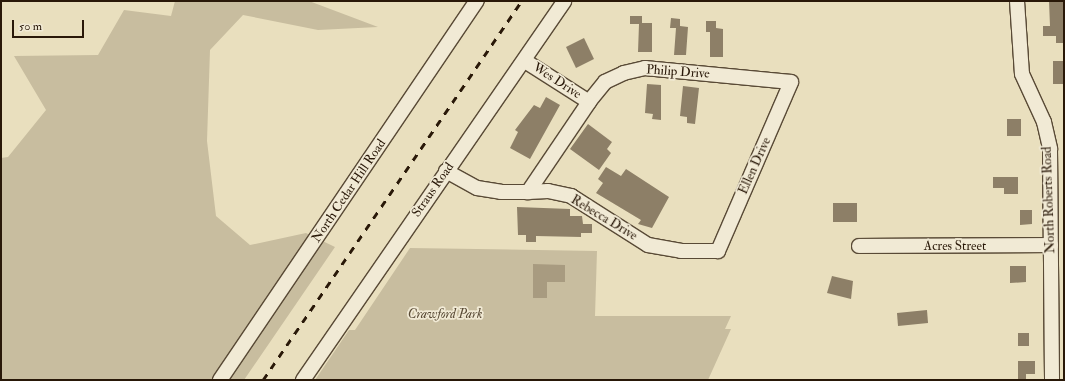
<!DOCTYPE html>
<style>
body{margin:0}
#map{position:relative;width:1065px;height:381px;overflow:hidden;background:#e9dfbe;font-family:"IM FELL Double Pica",serif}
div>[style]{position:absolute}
.green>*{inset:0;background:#c8bd9f}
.water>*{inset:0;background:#a89b80}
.building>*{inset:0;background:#8d7f67}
.roads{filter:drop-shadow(1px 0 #594a36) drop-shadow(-1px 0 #594a36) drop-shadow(0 1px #594a36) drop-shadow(0 -1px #594a36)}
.minor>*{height:14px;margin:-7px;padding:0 7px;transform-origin:7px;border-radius:7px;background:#f1ead5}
.rail>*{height:3px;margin-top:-1.5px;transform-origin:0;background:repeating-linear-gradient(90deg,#291808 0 7px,transparent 0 14px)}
span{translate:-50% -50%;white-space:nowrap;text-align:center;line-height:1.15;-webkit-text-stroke:3.5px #f1ead5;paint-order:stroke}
.street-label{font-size:13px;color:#291808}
.park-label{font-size:13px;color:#594a35;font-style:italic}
.frame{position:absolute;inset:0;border:2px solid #291808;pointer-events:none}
.scale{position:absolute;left:12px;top:20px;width:72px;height:18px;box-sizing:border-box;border:2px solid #291808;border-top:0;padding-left:5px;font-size:12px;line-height:14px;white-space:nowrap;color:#291808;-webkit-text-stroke:3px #f1ead5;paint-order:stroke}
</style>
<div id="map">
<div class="green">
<i style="clip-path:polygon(175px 1px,309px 1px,378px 27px,318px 30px,243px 15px,210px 50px,207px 141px,216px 216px,250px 245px,306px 233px,335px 247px,244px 380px,1px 380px,1px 158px,8px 157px,46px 110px,14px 56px,98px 55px,124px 10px,171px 16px)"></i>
<i style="clip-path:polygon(410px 248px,597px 251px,595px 316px,731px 316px,725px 329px,731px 329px,708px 380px,315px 380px,349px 330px,355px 330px)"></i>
</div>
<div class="water">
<i style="clip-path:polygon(533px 264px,565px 265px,565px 282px,547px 282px,547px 298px,533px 298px)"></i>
</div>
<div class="building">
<i style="clip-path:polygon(1049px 1px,1064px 1px,1064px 43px,1056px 43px,1056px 36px,1043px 36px,1043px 26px,1050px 26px)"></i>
<i style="clip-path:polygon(630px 16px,642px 16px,642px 23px,652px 23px,652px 52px,638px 52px,639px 24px,630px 24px)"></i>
<i style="clip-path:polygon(671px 18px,680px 19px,680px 26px,688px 27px,686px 55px,674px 55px,676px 28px,670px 28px)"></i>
<i style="clip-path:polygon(706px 21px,716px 21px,716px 28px,723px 29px,723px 57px,710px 57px,710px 32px,706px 32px)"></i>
<i style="clip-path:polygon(584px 38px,594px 59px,576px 68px,566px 47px)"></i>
<i style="clip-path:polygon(1053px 61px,1064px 61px,1064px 84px,1053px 84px)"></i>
<i style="clip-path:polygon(647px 84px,661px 85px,661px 120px,652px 119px,653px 114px,645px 113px)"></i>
<i style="clip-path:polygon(683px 86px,699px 88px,695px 124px,687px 123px,687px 117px,680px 116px)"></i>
<i style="clip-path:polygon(546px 97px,560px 105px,530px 159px,510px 148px,518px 132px,515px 130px,534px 105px,540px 108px)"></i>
<i style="clip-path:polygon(1007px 119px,1021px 119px,1021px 136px,1007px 136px)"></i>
<i style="clip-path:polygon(588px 124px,612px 142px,607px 149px,611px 153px,599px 170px,570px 149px)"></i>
<i style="clip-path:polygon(606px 167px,621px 176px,626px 169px,669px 197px,652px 228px,638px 224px,641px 220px,596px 193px,603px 183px,598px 179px)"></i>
<i style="clip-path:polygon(993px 177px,1018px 177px,1018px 194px,1004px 194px,1004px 188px,993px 188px)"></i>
<i style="clip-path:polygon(833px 203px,857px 203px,857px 222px,833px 222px)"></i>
<i style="clip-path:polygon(517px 207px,570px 209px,570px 216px,582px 216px,583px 224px,592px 224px,592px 233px,581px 233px,581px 237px,536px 236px,536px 242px,526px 242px,526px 235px,518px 235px)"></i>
<i style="clip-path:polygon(1020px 210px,1032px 210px,1032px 224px,1020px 225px)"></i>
<i style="clip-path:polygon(1010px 266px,1026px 266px,1026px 282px,1010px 283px)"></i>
<i style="clip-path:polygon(832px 276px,853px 281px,851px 299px,827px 293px)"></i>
<i style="clip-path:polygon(927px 310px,928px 323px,898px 326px,897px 313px)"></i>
<i style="clip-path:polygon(1018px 333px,1029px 333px,1029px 346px,1018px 346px)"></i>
<i style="clip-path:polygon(1018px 361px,1035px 361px,1035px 374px,1026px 374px,1026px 380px,1018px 380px)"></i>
</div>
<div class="roads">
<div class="minor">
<i style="left:1017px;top:1px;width:73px;rotate:86.1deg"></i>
<i style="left:1022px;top:74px;width:53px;rotate:65.4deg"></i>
<i style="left:1044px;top:122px;width:28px;rotate:77deg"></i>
<i style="left:1050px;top:149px;width:231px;rotate:89.5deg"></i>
<i style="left:525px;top:61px;width:76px;rotate:32.6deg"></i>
<i style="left:446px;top:171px;width:35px;rotate:29deg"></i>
<i style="left:477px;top:188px;width:24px;rotate:9deg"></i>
<i style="left:501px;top:192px;width:27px"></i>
<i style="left:528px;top:192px;width:20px;rotate:-3deg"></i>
<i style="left:548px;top:191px;width:24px;rotate:12deg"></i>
<i style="left:571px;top:196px;width:91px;rotate:32.5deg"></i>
<i style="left:648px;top:245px;width:34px;rotate:10deg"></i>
<i style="left:681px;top:251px;width:37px"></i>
<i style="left:718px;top:251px;width:184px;rotate:-66.6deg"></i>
<i style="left:791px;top:82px;width:147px;rotate:-174.5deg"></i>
<i style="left:645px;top:68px;width:22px;rotate:167deg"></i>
<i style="left:624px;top:73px;width:21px;rotate:155deg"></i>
<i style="left:605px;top:82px;width:26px;rotate:129deg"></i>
<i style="left:589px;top:102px;width:109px;rotate:124.1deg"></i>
<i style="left:859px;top:246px;width:192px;rotate:-0.3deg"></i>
<i style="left:220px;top:380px;width:458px;rotate:-55.9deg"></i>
<i style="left:303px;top:380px;width:460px;rotate:-55.4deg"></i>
</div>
</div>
<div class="rail">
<i style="left:263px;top:380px;width:459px;rotate:-55.7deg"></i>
</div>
<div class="street-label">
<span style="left:678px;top:72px;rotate:4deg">Philip Drive</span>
<span style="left:557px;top:81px;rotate:33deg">Wes Drive</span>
<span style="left:755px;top:166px;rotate:-66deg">Ellen Drive</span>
<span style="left:433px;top:190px;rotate:-55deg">Straus Road</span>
<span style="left:349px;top:191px;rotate:-56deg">North Cedar Hill Road</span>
<span style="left:1049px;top:200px;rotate:-92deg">North Roberts Road</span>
<span style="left:604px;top:218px;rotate:31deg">Rebecca Drive</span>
<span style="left:955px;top:246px">Acres Street</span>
</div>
<div class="park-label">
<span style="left:445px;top:314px">Crawford Park</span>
</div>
<div class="frame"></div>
<div class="scale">50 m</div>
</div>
